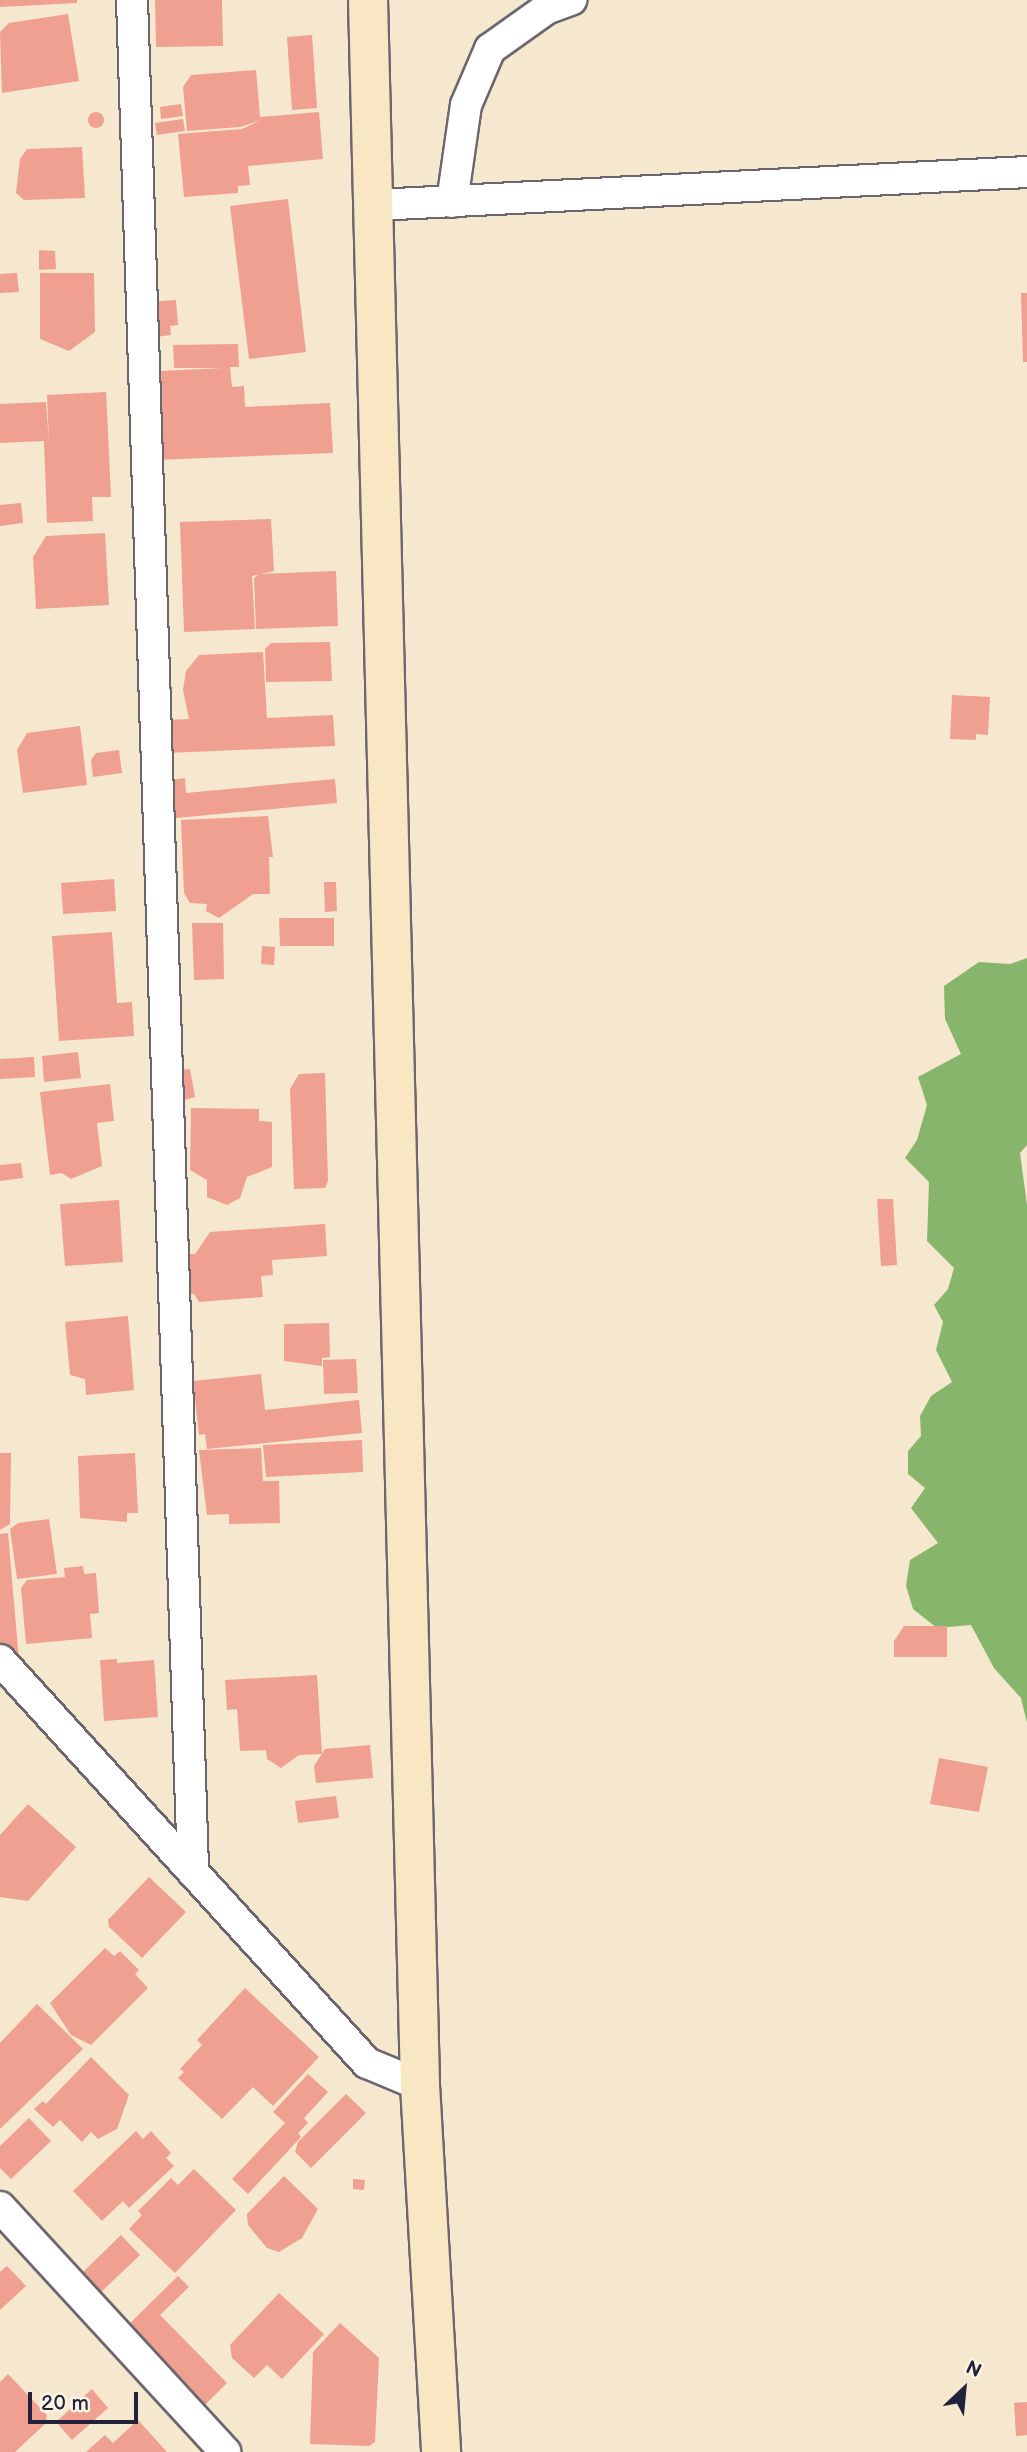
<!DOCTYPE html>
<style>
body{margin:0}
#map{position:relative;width:1027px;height:2452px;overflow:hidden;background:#f6e8cf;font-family:"Balsamiq Sans",sans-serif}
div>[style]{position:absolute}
.forest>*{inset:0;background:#87b56c}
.building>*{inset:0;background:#efa090}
.round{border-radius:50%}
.roads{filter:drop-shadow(2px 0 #6c676f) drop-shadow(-2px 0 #6c676f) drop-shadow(0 2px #6c676f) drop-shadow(0 -2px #6c676f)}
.minor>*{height:30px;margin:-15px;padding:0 15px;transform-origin:15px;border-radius:15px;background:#fff}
.secondary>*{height:38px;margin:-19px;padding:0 19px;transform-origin:19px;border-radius:19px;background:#f9e7c3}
span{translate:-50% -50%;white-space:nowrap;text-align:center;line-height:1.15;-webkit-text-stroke:5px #fcf5e5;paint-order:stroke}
.north{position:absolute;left:929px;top:2354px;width:70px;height:70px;-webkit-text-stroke:5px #fcf5e5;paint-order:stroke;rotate:26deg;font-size:19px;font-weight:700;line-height:28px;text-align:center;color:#22223b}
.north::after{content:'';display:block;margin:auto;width:24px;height:32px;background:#22223b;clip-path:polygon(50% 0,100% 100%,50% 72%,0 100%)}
.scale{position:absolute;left:28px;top:2392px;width:110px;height:32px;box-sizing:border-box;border:4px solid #22223b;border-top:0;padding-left:9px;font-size:21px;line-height:24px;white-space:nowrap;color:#22223b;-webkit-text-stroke:5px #fcf5e5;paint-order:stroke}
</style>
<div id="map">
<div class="forest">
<i style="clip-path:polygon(1027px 958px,1027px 1145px,1020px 1153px,1027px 1205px,1027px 1723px,1021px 1698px,994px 1668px,971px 1625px,937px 1628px,913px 1609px,906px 1586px,910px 1560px,938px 1543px,911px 1508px,925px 1488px,908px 1474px,908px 1451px,921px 1436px,920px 1416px,931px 1396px,952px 1382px,936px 1350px,943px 1322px,934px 1305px,948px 1289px,954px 1268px,927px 1241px,929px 1182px,905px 1158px,917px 1140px,927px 1105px,918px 1077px,961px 1054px,945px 1019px,944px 986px,979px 962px,1010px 964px)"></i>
</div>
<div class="building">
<i style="clip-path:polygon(0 0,77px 0,77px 3px,0 7px)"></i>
<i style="clip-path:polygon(155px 0,222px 0,223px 46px,156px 47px)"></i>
<i style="clip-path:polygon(68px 14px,79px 81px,2px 93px,0 32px,9px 23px)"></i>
<i style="clip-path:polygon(312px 35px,317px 108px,292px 110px,287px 37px)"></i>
<i style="clip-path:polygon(256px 70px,260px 117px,319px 112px,323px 159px,248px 166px,250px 185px,238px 186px,238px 193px,184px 197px,178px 134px,242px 129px,261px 120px,240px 127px,187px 131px,183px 87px,191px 75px)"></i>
<i style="clip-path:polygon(181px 104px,183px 116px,161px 119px,160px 107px)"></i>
<i class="round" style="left:88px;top:112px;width:16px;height:16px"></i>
<i style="clip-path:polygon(183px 119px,185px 131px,157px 135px,155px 123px)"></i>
<i style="clip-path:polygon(82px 147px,85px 198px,24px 200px,16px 193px,20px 159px,27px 149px)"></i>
<i style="clip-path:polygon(288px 199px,306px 352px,249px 359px,230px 206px)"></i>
<i style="clip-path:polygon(39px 250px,55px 251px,56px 269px,39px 270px)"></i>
<i style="clip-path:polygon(17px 273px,19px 292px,0 293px,0 274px)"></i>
<i style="clip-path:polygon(40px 273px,94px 273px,95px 332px,69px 351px,40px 339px)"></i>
<i style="clip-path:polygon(1021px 293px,1027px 293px,1027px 362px,1023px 362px)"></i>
<i style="clip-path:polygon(176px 300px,178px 325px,170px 326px,171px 335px,156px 337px,147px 302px)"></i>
<i style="clip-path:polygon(238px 344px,239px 367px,230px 367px,232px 387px,244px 386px,245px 407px,330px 403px,333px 453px,156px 460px,154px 410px,162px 410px,161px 371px,223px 368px,174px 368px,173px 345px)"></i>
<i style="clip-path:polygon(106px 392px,111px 497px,92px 497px,93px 521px,47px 523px,44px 441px,0 443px,0 404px,46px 402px,49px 442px,47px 395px)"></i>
<i style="clip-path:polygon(21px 503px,23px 523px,0 526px,0 505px)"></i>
<i style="clip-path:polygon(271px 519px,274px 571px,252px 576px,255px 629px,184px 632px,180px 522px)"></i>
<i style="clip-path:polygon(105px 533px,109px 605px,36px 609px,33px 557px,46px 536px)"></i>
<i style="clip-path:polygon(336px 571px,338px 626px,256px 629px,254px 578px,259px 574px)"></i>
<i style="clip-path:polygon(330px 642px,332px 681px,266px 682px,265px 649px,271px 643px)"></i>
<i style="clip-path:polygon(263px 652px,267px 718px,333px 715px,335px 746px,167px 753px,165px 720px,189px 719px,183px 690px,186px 671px,199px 655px)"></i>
<i style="clip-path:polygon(952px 695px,990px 697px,988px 735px,976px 734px,976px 740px,950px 739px)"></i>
<i style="clip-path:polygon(80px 726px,87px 785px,23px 793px,17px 750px,27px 733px)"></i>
<i style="clip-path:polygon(119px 750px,122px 773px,93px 777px,91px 760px,96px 753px)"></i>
<i style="clip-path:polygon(185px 778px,186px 793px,335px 779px,337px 803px,176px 818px,172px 780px)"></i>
<i style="clip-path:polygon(268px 816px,273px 857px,269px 857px,270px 894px,253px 894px,219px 918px,206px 911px,207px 904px,190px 903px,184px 893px,181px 820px)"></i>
<i style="clip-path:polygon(114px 879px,116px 911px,63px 914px,61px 883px)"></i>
<i style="clip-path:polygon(324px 882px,336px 882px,337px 911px,325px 912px)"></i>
<i style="clip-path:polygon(279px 918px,334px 918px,334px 946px,280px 946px)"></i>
<i style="clip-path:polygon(192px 923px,223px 923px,224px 979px,194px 980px)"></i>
<i style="clip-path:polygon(112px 932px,117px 1003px,132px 1002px,134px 1036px,59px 1041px,52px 936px)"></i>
<i style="clip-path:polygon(262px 946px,275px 947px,274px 965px,261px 964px)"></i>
<i style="clip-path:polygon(78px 1052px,81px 1078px,44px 1082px,42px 1056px)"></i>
<i style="clip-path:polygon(34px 1057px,35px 1077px,0 1079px,0 1059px)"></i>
<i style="clip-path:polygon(190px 1069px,195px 1097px,181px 1101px,175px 1070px)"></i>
<i style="clip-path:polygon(325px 1073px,328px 1181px,325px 1188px,294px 1189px,290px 1089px,299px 1074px)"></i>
<i style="clip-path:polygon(110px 1084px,114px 1121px,97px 1123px,102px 1166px,71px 1179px,62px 1173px,50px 1175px,40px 1092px)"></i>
<i style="clip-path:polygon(191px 1108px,259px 1109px,259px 1121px,272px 1122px,272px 1167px,247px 1177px,240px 1198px,227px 1205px,207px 1197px,207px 1180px,190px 1170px)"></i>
<i style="clip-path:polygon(21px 1163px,23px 1178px,0 1181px,0 1165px)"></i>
<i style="clip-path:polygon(877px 1199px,893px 1199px,897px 1265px,881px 1266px)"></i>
<i style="clip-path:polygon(119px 1200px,123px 1262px,65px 1266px,60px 1204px)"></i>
<i style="clip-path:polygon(325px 1224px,327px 1256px,272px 1260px,273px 1275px,261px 1276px,263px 1297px,199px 1302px,194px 1294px,184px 1294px,183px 1254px,195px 1254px,210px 1232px)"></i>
<i style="clip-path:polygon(128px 1316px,134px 1390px,86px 1395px,85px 1379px,70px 1375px,65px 1322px)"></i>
<i style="clip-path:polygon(329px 1323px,330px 1357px,322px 1358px,322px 1366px,284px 1361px,284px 1324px)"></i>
<i style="clip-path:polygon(356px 1359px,358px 1393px,324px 1394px,323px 1360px)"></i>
<i style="clip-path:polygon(261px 1374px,265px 1410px,359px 1400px,362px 1433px,207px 1449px,205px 1434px,199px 1435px,193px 1381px)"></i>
<i style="clip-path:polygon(362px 1440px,363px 1472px,266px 1477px,263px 1445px)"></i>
<i style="clip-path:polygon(261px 1448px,263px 1481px,279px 1481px,280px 1523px,229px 1524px,229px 1514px,207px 1515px,199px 1450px)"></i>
<i style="clip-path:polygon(0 1453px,11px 1453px,10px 1524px,0 1530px)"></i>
<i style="clip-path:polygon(135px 1453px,138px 1513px,127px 1513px,127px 1522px,80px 1518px,78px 1456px)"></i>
<i style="clip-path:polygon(49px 1519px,57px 1574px,17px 1579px,10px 1529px,18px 1523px)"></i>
<i style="clip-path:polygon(8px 1533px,19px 1660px,17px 1662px,0 1644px,0 1534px)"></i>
<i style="clip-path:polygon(83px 1566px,84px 1574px,96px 1573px,99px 1613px,90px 1614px,92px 1638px,26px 1644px,21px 1588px,27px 1580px,65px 1577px,64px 1568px)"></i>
<i style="clip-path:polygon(904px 1626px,947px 1626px,947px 1657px,894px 1657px,894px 1641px)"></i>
<i style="clip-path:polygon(117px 1659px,117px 1663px,154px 1660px,158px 1717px,104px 1721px,100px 1660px)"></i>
<i style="clip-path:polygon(317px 1675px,322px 1754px,299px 1755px,281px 1768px,267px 1759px,266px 1750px,240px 1751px,237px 1709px,227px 1710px,225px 1680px)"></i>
<i style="clip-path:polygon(370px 1745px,373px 1778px,316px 1783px,314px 1766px,325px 1749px)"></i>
<i style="clip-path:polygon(939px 1758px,988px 1767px,979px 1812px,930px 1804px)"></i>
<i style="clip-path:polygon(336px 1796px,339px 1818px,298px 1823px,295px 1801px)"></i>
<i style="clip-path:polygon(28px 1804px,76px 1847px,28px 1901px,0 1897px,0 1835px)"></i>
<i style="clip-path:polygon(149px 1877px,186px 1912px,142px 1958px,109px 1927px,108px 1920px)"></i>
<i style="clip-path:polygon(105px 1948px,114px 1956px,120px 1951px,139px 1970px,135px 1974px,148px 1988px,91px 2045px,71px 2035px,50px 2003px)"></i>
<i style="clip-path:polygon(245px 1988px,319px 2057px,273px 2106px,253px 2087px,222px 2119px,178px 2078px,184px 2072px,180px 2069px,202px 2045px,197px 2040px)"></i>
<i style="clip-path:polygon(37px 2004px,83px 2049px,0 2129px,0 2043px)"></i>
<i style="clip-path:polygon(91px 2057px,129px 2095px,117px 2129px,98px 2139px,91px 2132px,82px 2142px,60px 2120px,53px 2127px,34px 2109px,43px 2101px,46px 2104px)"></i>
<i style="clip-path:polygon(308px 2074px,328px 2092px,304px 2118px,308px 2123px,298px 2133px,301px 2137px,248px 2194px,232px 2179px,285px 2123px,273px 2112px)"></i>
<i style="clip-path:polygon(346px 2094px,366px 2113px,311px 2168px,295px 2152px,298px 2142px)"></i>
<i style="clip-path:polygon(29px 2118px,51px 2141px,11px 2179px,0 2168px,0 2146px)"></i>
<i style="clip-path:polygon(136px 2131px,143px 2139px,151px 2131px,171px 2153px,166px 2158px,174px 2166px,129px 2208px,123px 2201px,102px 2221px,73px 2191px)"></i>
<i style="clip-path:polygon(194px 2169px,236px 2210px,175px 2273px,129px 2229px,142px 2215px,138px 2211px,171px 2178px,178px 2185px)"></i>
<i style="clip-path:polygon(284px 2176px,318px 2209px,302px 2238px,279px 2252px,267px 2248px,248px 2225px,247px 2214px)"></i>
<i style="clip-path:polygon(353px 2179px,365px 2180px,364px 2190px,353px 2189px)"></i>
<i style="clip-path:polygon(121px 2235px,140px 2255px,98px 2295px,79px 2276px)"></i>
<i style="clip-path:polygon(7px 2266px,26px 2286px,0 2310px,0 2272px)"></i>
<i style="clip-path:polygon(178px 2276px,189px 2287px,160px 2315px,227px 2383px,196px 2414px,117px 2336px)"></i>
<i style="clip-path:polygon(279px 2293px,324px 2334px,282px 2379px,267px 2365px,254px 2378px,232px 2358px,230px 2345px)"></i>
<i style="clip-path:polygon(340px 2323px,379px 2358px,375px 2442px,369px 2446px,310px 2444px,313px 2352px)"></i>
<i style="clip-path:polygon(8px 2374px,47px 2415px,45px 2424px,15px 2452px,0 2452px,0 2382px)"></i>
<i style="clip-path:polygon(92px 2389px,108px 2408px,72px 2440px,56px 2422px)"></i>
<i style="clip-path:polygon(1027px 2402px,1027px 2435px,1016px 2436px,1014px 2403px)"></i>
<i style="clip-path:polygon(138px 2420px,167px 2452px,86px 2452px,105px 2435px,113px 2443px)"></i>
</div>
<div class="roads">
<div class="minor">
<i style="left:132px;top:0;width:1873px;rotate:88.13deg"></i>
<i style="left:452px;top:202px;width:98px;rotate:-81.8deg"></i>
<i style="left:466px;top:105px;width:61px;rotate:-66.8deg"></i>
<i style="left:490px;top:49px;width:69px;rotate:-35.5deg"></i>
<i style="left:546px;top:9px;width:27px;rotate:-20deg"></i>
<i style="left:376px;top:205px;width:652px;rotate:-2.9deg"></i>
<i style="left:0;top:1660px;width:545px;rotate:47.68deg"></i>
<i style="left:367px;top:2063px;width:57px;rotate:22.5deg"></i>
<i style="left:0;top:2207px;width:333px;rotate:47.4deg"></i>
</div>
<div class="secondary">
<i style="left:368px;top:0;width:2086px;rotate:88.57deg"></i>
<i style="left:420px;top:2085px;width:368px;rotate:86.7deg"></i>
</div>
</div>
<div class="north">N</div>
<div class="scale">20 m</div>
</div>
